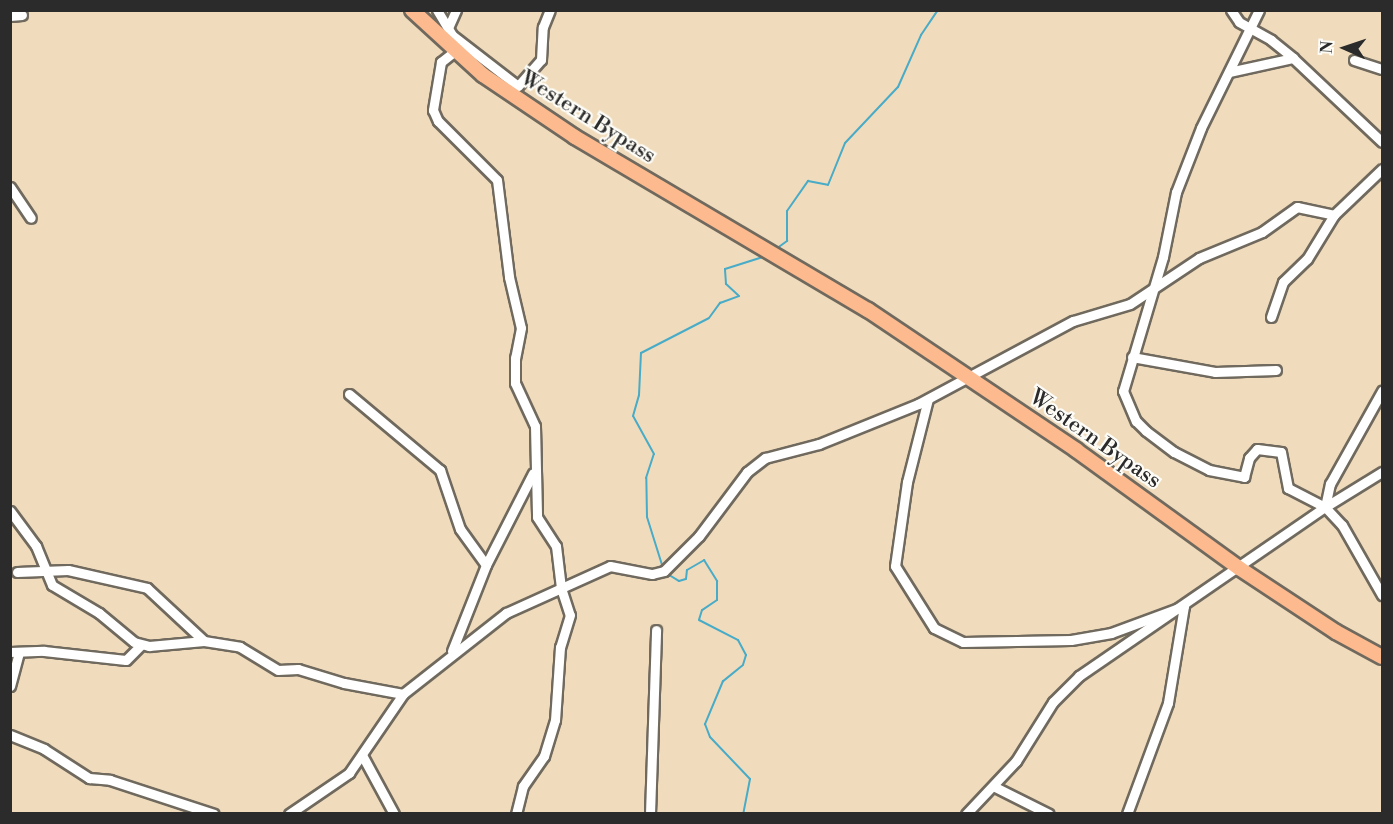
<!DOCTYPE html>
<style>
body{margin:0}
#map{position:relative;width:1393px;height:824px;overflow:hidden;background:#f0dcbc;font-family:"Libre Bodoni",serif}
div>[style]{position:absolute}
.stream>*{height:2px;margin:-1px;padding:0 1px;transform-origin:1px;border-radius:1px;background:#48abc7}
.roads{filter:drop-shadow(2px 0 #70695e) drop-shadow(-2px 0 #70695e) drop-shadow(0 2px #70695e) drop-shadow(0 -2px #70695e)}
.minor>*{height:9px;margin:-4.5px;padding:0 4.5px;transform-origin:4.5px;border-radius:4.5px;background:#fff}
.primary>*{height:14px;margin:-7px;padding:0 7px;transform-origin:7px;border-radius:7px;background:#fcba8e}
span{translate:-50% -50%;white-space:nowrap;text-align:center;line-height:1.15;-webkit-text-stroke:4.5px #fdfcf7;paint-order:stroke}
.street-label{font-size:22px;color:#2b2b2b}
.frame{position:absolute;inset:0;border:12px solid #2b2b2b;pointer-events:none}
.north{position:absolute;left:1315px;top:18px;width:60px;height:60px;-webkit-text-stroke:4px #fdfcf7;paint-order:stroke;rotate:273deg;font-size:16px;font-weight:700;line-height:24px;text-align:center;color:#2b2b2b}
.north::after{content:'';display:block;margin:auto;width:21px;height:27px;background:#2b2b2b;clip-path:polygon(50% 0,100% 100%,50% 72%,0 100%)}
</style>
<div id="map">
<div class="stream">
<i style="left:776px;top:249px;width:14px;rotate:-36deg"></i>
<i style="left:787px;top:241px;width:30px;rotate:-90deg"></i>
<i style="left:787px;top:211px;width:37px;rotate:-55deg"></i>
<i style="left:808px;top:181px;width:20px;rotate:11deg"></i>
<i style="left:828px;top:185px;width:45px;rotate:-68deg"></i>
<i style="left:845px;top:143px;width:77px;rotate:-46.6deg"></i>
<i style="left:898px;top:87px;width:57px;rotate:-66.1deg"></i>
<i style="left:921px;top:35px;width:30px;rotate:-56deg"></i>
<i style="left:663px;top:568px;width:53px;rotate:-107.4deg"></i>
<i style="left:647px;top:517px;width:39px;rotate:-91deg"></i>
<i style="left:646px;top:478px;width:25px;rotate:-72deg"></i>
<i style="left:654px;top:454px;width:43px;rotate:-118.9deg"></i>
<i style="left:633px;top:416px;width:22px;rotate:-74deg"></i>
<i style="left:639px;top:395px;width:42px;rotate:-87.3deg"></i>
<i style="left:641px;top:353px;width:76px;rotate:-27.2deg"></i>
<i style="left:709px;top:318px;width:19px;rotate:-54deg"></i>
<i style="left:720px;top:303px;width:20px;rotate:-20deg"></i>
<i style="left:739px;top:296px;width:18px;rotate:-137deg"></i>
<i style="left:726px;top:284px;width:15px;rotate:-94deg"></i>
<i style="left:725px;top:269px;width:43px;rotate:-17.6deg"></i>
<i style="left:666px;top:573px;width:15px;rotate:32deg"></i>
<i style="left:679px;top:581px;width:7px;rotate:-16deg"></i>
<i style="left:686px;top:579px;width:9px;rotate:-84deg"></i>
<i style="left:687px;top:570px;width:20px;rotate:-30deg"></i>
<i style="left:704px;top:560px;width:25px;rotate:58deg"></i>
<i style="left:717px;top:581px;width:19px;rotate:90deg"></i>
<i style="left:717px;top:600px;width:18px;rotate:146deg"></i>
<i style="left:702px;top:610px;width:10px;rotate:107deg"></i>
<i style="left:699px;top:620px;width:44px;rotate:27.1deg"></i>
<i style="left:738px;top:640px;width:17px;rotate:62deg"></i>
<i style="left:746px;top:655px;width:10px;rotate:107deg"></i>
<i style="left:743px;top:665px;width:26px;rotate:141deg"></i>
<i style="left:723px;top:681px;width:47px;rotate:112.7deg"></i>
<i style="left:705px;top:724px;width:14px;rotate:69deg"></i>
<i style="left:710px;top:737px;width:58px;rotate:46.4deg"></i>
<i style="left:750px;top:779px;width:36px;rotate:101deg"></i>
</div>
<div class="roads">
<div class="minor">
<i style="left:437px;top:10px;width:29px;rotate:59deg"></i>
<i style="left:452px;top:35px;width:83px;rotate:37.7deg"></i>
<i style="left:518px;top:86px;width:35px;rotate:-49deg"></i>
<i style="left:541px;top:60px;width:33px;rotate:-87deg"></i>
<i style="left:543px;top:27px;width:18px;rotate:-68deg"></i>
<i style="left:1231px;top:10px;width:14px;rotate:56deg"></i>
<i style="left:1239px;top:22px;width:37px;rotate:29deg"></i>
<i style="left:1271px;top:40px;width:28px;rotate:39deg"></i>
<i style="left:1293px;top:58px;width:122px;rotate:43.3deg"></i>
<i style="left:1259px;top:10px;width:131px;rotate:116.2deg"></i>
<i style="left:1201px;top:128px;width:69px;rotate:111.3deg"></i>
<i style="left:1176px;top:192px;width:66px;rotate:101.3deg"></i>
<i style="left:1163px;top:257px;width:140px;rotate:106.6deg"></i>
<i style="left:1123px;top:391px;width:33px;rotate:67deg"></i>
<i style="left:1136px;top:421px;width:14px;rotate:45deg"></i>
<i style="left:1146px;top:431px;width:35px;rotate:37deg"></i>
<i style="left:1174px;top:452px;width:39px;rotate:27deg"></i>
<i style="left:1209px;top:470px;width:36px;rotate:11deg"></i>
<i style="left:1244px;top:477px;width:20px;rotate:-75deg"></i>
<i style="left:1249px;top:458px;width:12px;rotate:-48deg"></i>
<i style="left:1257px;top:449px;width:24px;rotate:7deg"></i>
<i style="left:1281px;top:452px;width:37px;rotate:79deg"></i>
<i style="left:1288px;top:488px;width:42px;rotate:27.2deg"></i>
<i style="left:1325px;top:507px;width:25px;rotate:47deg"></i>
<i style="left:1342px;top:525px;width:81px;rotate:60.3deg"></i>
<i style="left:10px;top:16px;width:12px;rotate:-5deg"></i>
<i style="left:448px;top:28px;width:20px;rotate:-66deg"></i>
<i style="left:455px;top:51px;width:18px;rotate:142deg"></i>
<i style="left:441px;top:62px;width:49px;rotate:99.5deg"></i>
<i style="left:433px;top:110px;width:12px;rotate:66deg"></i>
<i style="left:438px;top:121px;width:83px;rotate:45deg"></i>
<i style="left:497px;top:180px;width:98px;rotate:82.9deg"></i>
<i style="left:509px;top:277px;width:52px;rotate:76.8deg"></i>
<i style="left:521px;top:328px;width:31px;rotate:101deg"></i>
<i style="left:515px;top:358px;width:25px;rotate:90deg"></i>
<i style="left:515px;top:383px;width:47px;rotate:65.1deg"></i>
<i style="left:535px;top:426px;width:91px;rotate:88.7deg"></i>
<i style="left:537px;top:517px;width:35px;rotate:57deg"></i>
<i style="left:556px;top:546px;width:42px;rotate:83.2deg"></i>
<i style="left:561px;top:588px;width:28px;rotate:72deg"></i>
<i style="left:570px;top:615px;width:34px;rotate:107deg"></i>
<i style="left:560px;top:647px;width:73px;rotate:93.9deg"></i>
<i style="left:555px;top:720px;width:38px;rotate:107deg"></i>
<i style="left:544px;top:756px;width:37px;rotate:125deg"></i>
<i style="left:523px;top:786px;width:29px;rotate:104deg"></i>
<i style="left:1354px;top:60px;width:29px;rotate:18deg"></i>
<i style="left:1229px;top:72px;width:66px;rotate:-12.3deg"></i>
<i style="left:10px;top:187px;width:37px;rotate:56deg"></i>
<i style="left:1271px;top:317px;width:37px;rotate:-71deg"></i>
<i style="left:1283px;top:282px;width:33px;rotate:-44deg"></i>
<i style="left:1307px;top:259px;width:52px;rotate:-58.5deg"></i>
<i style="left:1132px;top:357px;width:84px;rotate:10.2deg"></i>
<i style="left:1215px;top:372px;width:61px;rotate:-1.9deg"></i>
<i style="left:349px;top:394px;width:119px;rotate:39.9deg"></i>
<i style="left:440px;top:470px;width:62px;rotate:71.3deg"></i>
<i style="left:460px;top:529px;width:44px;rotate:54.2deg"></i>
<i style="left:928px;top:399px;width:86px;rotate:104.2deg"></i>
<i style="left:907px;top:482px;width:85px;rotate:98.1deg"></i>
<i style="left:895px;top:566px;width:73px;rotate:57.8deg"></i>
<i style="left:934px;top:628px;width:32px;rotate:26deg"></i>
<i style="left:963px;top:642px;width:108px;rotate:-1.1deg"></i>
<i style="left:1071px;top:640px;width:41px;rotate:-9.9deg"></i>
<i style="left:1111px;top:633px;width:78px;rotate:-20.3deg"></i>
<i style="left:1184px;top:606px;width:98px;rotate:99.4deg"></i>
<i style="left:1168px;top:703px;width:118px;rotate:110.3deg"></i>
<i style="left:1325px;top:507px;width:24px;rotate:-78deg"></i>
<i style="left:1330px;top:484px;width:107px;rotate:-60.8deg"></i>
<i style="left:10px;top:511px;width:44px;rotate:53.4deg"></i>
<i style="left:36px;top:546px;width:42px;rotate:67.7deg"></i>
<i style="left:52px;top:585px;width:55px;rotate:30.8deg"></i>
<i style="left:99px;top:613px;width:45px;rotate:39.6deg"></i>
<i style="left:134px;top:642px;width:16px;rotate:15deg"></i>
<i style="left:149px;top:646px;width:55px;rotate:-5.2deg"></i>
<i style="left:204px;top:641px;width:36px;rotate:9deg"></i>
<i style="left:240px;top:647px;width:44px;rotate:31.2deg"></i>
<i style="left:278px;top:670px;width:20px;rotate:-3deg"></i>
<i style="left:298px;top:669px;width:48px;rotate:16.9deg"></i>
<i style="left:344px;top:683px;width:60px;rotate:10.6deg"></i>
<i style="left:17px;top:572px;width:51px;rotate:-2.2deg"></i>
<i style="left:68px;top:570px;width:81px;rotate:12.8deg"></i>
<i style="left:147px;top:588px;width:78px;rotate:42.9deg"></i>
<i style="left:452px;top:651px;width:92px;rotate:-68.4deg"></i>
<i style="left:486px;top:565px;width:103px;rotate:-62.9deg"></i>
<i style="left:10px;top:652px;width:34px;rotate:-2deg"></i>
<i style="left:44px;top:651px;width:82px;rotate:6.3deg"></i>
<i style="left:126px;top:660px;width:21px;rotate:-45deg"></i>
<i style="left:10px;top:686px;width:35px;rotate:-75deg"></i>
<i style="left:10px;top:735px;width:37px;rotate:22deg"></i>
<i style="left:44px;top:749px;width:54px;rotate:32.8deg"></i>
<i style="left:89px;top:778px;width:21px;rotate:5deg"></i>
<i style="left:110px;top:780px;width:109px;rotate:18.1deg"></i>
<i style="left:362px;top:755px;width:67px;rotate:61.5deg"></i>
<i style="left:995px;top:787px;width:60px;rotate:26.6deg"></i>
<i style="left:289px;top:814px;width:73px;rotate:-34.3deg"></i>
<i style="left:349px;top:773px;width:96px;rotate:-55.6deg"></i>
<i style="left:403px;top:694px;width:131px;rotate:-38.2deg"></i>
<i style="left:506px;top:613px;width:114px;rotate:-24.3deg"></i>
<i style="left:610px;top:566px;width:43px;rotate:10.8deg"></i>
<i style="left:652px;top:574px;width:12px;rotate:-14deg"></i>
<i style="left:664px;top:571px;width:49px;rotate:-45deg"></i>
<i style="left:699px;top:536px;width:80px;rotate:-53.1deg"></i>
<i style="left:747px;top:472px;width:23px;rotate:-38deg"></i>
<i style="left:765px;top:458px;width:56px;rotate:-14.5deg"></i>
<i style="left:819px;top:444px;width:107px;rotate:-22deg"></i>
<i style="left:918px;top:404px;width:176px;rotate:-28.2deg"></i>
<i style="left:1073px;top:321px;width:59px;rotate:-16.6deg"></i>
<i style="left:1130px;top:304px;width:83px;rotate:-33.7deg"></i>
<i style="left:1199px;top:258px;width:68px;rotate:-22.4deg"></i>
<i style="left:1262px;top:232px;width:43px;rotate:-35.5deg"></i>
<i style="left:1297px;top:207px;width:38px;rotate:12deg"></i>
<i style="left:1334px;top:215px;width:66px;rotate:-43.8deg"></i>
<i style="left:650px;top:814px;width:184px;rotate:-88.1deg"></i>
<i style="left:966px;top:814px;width:73px;rotate:-46.7deg"></i>
<i style="left:1016px;top:761px;width:70px;rotate:-57.9deg"></i>
<i style="left:1053px;top:702px;width:37px;rotate:-45deg"></i>
<i style="left:1079px;top:676px;width:298px;rotate:-34.5deg"></i>
<i style="left:1325px;top:507px;width:67px;rotate:-31.6deg"></i>
</div>
<div class="primary">
<i style="left:412px;top:10px;width:96px;rotate:42.5deg"></i>
<i style="left:483px;top:75px;width:111px;rotate:34deg"></i>
<i style="left:575px;top:137px;width:340px;rotate:30.6deg"></i>
<i style="left:868px;top:310px;width:251px;rotate:33.9deg"></i>
<i style="left:1076px;top:450px;width:201px;rotate:35.9deg"></i>
<i style="left:1239px;top:568px;width:116px;rotate:33.4deg"></i>
<i style="left:1336px;top:632px;width:52px;rotate:28.5deg"></i>
</div>
</div>
<div class="street-label">
<span style="left:588px;top:117px;rotate:32deg">Western Bypass</span>
<span style="left:1095px;top:439px;rotate:35deg">Western Bypass</span>
</div>
<div class="frame"></div>
<div class="north">N</div>
</div>
